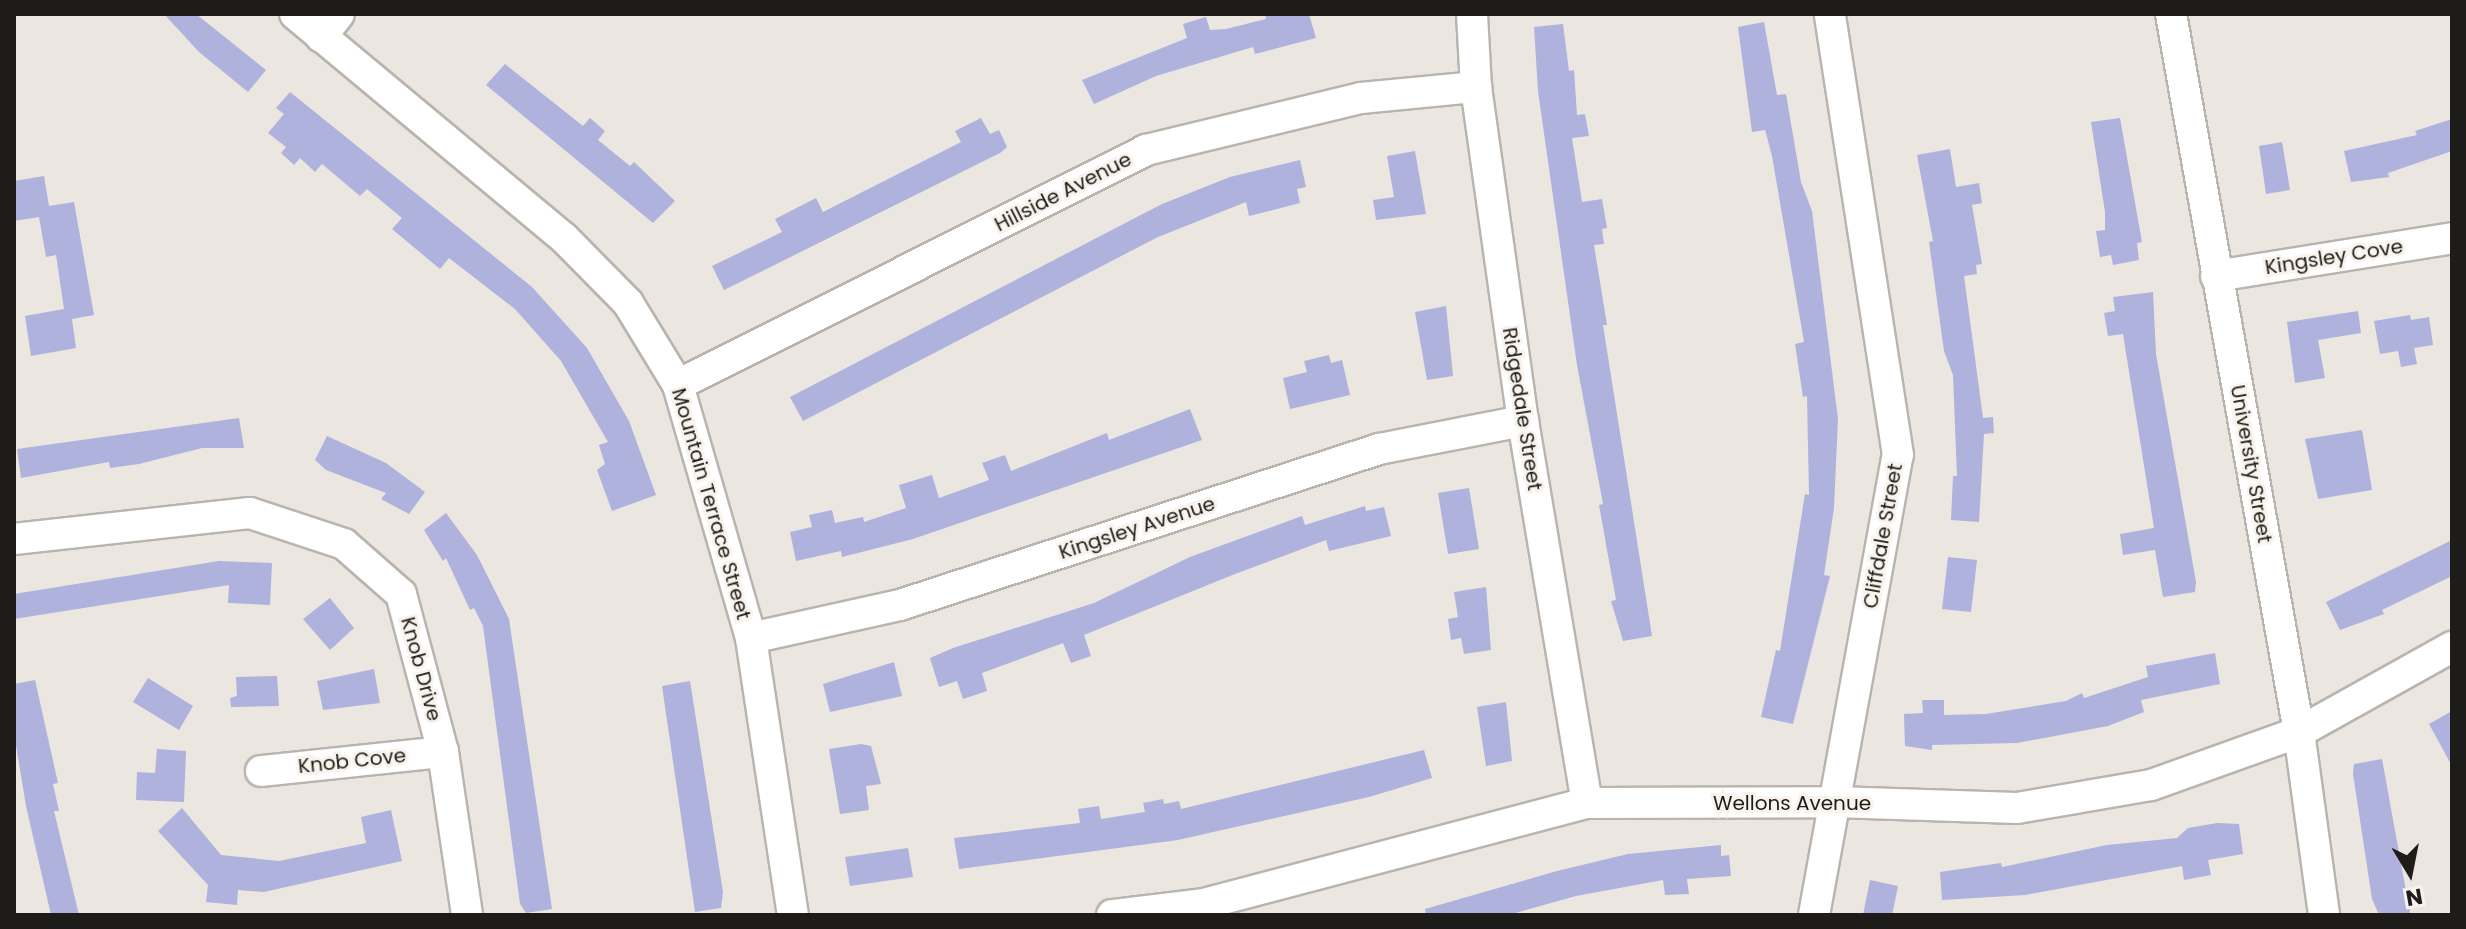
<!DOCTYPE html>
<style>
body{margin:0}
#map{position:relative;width:2466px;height:929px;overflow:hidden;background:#ebe6df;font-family:Poppins,sans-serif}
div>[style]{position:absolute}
.building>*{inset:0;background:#aeb2dd}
.roads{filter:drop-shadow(2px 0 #b9b4ae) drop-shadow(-2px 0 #b9b4ae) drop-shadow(0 2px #b9b4ae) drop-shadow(0 -2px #b9b4ae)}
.minor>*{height:30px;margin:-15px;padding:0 15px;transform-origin:15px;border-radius:15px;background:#fff}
span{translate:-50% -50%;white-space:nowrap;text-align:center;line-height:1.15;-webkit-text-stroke:6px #f8f3ec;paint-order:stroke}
.street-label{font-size:20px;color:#1e1c19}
.frame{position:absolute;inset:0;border:16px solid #1e1c19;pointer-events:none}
.north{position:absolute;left:2370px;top:833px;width:80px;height:80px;-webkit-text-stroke:6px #f8f3ec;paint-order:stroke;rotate:170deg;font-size:22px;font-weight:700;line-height:32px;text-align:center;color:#1e1c19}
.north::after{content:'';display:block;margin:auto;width:28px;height:36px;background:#1e1c19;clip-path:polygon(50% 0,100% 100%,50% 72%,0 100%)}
</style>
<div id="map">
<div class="building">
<i style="clip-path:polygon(164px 14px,196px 14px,266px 70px,248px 92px,199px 52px)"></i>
<i style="clip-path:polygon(1265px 14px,1309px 14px,1316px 38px,1255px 54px,1253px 47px,1156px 76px,1094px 104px,1082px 80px,1187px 38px,1183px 24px,1206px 17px,1210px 30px,1226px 29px,1266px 19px)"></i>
<i style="clip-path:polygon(1764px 22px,1777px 95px,1786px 94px,1801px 182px,1812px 211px,1838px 419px,1834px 508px,1824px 575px,1830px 576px,1793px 724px,1761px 717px,1776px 650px,1780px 651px,1805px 494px,1809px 495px,1807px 396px,1803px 397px,1795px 344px,1804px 342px,1772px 156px,1765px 130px,1752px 132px,1738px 27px)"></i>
<i style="clip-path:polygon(1563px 24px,1569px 71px,1574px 70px,1577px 115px,1585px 114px,1589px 136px,1572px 138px,1582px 202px,1602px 199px,1607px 228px,1602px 229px,1604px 244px,1594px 245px,1607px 325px,1603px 325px,1652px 636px,1623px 641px,1611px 601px,1616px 600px,1599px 505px,1603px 504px,1577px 365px,1538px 91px,1534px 27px)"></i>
<i style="clip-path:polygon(505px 64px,583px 126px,590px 118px,605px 131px,598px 140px,630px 166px,634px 162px,675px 201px,653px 223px,486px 85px)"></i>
<i style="clip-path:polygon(290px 92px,532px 287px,587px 348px,629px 421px,656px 495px,612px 511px,597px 470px,605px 464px,599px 445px,608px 442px,561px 361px,515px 309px,449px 258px,440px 269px,392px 229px,402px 218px,367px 189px,360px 196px,322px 164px,315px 172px,300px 158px,294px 165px,281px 153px,286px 147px,268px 133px,284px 114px,276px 108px)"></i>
<i style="clip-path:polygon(981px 118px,990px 134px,999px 130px,1007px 147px,1000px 153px,724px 290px,712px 266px,782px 232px,775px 219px,816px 198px,823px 212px,961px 142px,955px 131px)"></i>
<i style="clip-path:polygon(2120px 118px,2142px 242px,2137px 243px,2139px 260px,2113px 265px,2111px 255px,2100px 257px,2096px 231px,2105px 230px,2105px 212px,2091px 122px)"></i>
<i style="clip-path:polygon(2452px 119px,2452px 151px,2388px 173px,2389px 177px,2351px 182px,2344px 151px,2417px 135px,2415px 131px)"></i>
<i style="clip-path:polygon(2282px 142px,2290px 190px,2266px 194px,2259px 146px)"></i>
<i style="clip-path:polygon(1950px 149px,1956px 187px,1979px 183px,1982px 203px,1972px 205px,1982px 264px,1976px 265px,1977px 274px,1964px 276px,1983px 418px,1993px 417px,1994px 433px,1984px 434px,1979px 522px,1951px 520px,1953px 476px,1957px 476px,1953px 375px,1944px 351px,1929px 242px,1933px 241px,1917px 155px)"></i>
<i style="clip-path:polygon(1415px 151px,1426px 214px,1376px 220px,1373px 200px,1394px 197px,1387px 156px)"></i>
<i style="clip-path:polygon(1300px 160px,1306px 187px,1297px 189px,1300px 203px,1249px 216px,1246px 202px,1158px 237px,803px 421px,790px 397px,1162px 204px,1230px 177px)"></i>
<i style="clip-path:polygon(44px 176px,49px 206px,74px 202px,94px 315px,72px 319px,76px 348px,31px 356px,25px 316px,64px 309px,56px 255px,46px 257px,39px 217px,14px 221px,14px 181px)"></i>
<i style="clip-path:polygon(2153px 292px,2156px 354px,2196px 582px,2195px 592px,2163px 597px,2155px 550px,2123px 555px,2120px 534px,2154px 528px,2123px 334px,2108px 336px,2104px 313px,2115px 311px,2113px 297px)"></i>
<i style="clip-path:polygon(1446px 306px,1453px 376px,1427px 380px,1415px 312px)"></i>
<i style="clip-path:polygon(2358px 311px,2361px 333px,2318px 340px,2325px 378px,2295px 383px,2287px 322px)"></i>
<i style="clip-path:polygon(2410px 315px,2411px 320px,2429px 317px,2433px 345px,2414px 348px,2417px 364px,2401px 367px,2398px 351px,2380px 354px,2374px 321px)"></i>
<i style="clip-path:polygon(1329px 355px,1331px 363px,1342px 360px,1350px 395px,1290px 409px,1283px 378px,1307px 372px,1304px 361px)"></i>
<i style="clip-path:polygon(1190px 409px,1202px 440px,913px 539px,842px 557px,841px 551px,796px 561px,790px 532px,812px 527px,809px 515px,832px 510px,835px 523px,863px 517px,864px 522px,906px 508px,899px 485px,932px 475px,939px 498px,989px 480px,982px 463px,1005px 455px,1011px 471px,1107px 433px,1109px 440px)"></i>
<i style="clip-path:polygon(239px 418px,244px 448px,202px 448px,139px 464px,110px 468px,109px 462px,21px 478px,17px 449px)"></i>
<i style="clip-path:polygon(2362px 430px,2372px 490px,2318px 499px,2305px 439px)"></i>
<i style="clip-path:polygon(327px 436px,386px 463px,425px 492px,409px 514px,381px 499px,386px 493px,326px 470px,315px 460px)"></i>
<i style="clip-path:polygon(1469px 488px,1479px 549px,1448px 554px,1438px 493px)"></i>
<i style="clip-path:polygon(1365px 506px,1366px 511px,1384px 507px,1391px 536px,1329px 551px,1326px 540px,1235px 574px,1084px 635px,1091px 656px,1071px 663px,1063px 643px,982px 673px,987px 691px,963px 699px,957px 681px,939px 687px,930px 658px,953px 648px,1094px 603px,1190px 557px,1302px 516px,1305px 525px)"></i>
<i style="clip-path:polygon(446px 513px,477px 555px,509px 619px,552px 909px,526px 913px,520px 904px,483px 626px,474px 608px,470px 610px,446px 558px,443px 561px,424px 530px)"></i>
<i style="clip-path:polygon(2452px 540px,2452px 576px,2382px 610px,2384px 614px,2340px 630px,2326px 602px)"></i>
<i style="clip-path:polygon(1948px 557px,1977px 560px,1971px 612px,1942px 609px)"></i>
<i style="clip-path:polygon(219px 561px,272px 563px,270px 605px,228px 603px,229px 585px,14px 619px,14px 594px)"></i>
<i style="clip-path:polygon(1486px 587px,1491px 650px,1464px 654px,1461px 638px,1451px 640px,1448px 619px,1458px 617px,1454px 592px)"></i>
<i style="clip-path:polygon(330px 598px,354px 628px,330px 650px,303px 619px)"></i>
<i style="clip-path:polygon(2215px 653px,2220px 684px,2141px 700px,2144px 712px,2108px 726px,2017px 743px,1932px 745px,1932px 750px,1905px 746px,1904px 714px,1923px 713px,1922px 700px,1944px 700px,1944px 715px,1986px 714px,2066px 701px,2082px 693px,2084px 698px,2148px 677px,2146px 666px)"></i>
<i style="clip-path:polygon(894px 662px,902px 696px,830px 712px,823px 684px)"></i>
<i style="clip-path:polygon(374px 669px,380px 703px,323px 710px,317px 681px)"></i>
<i style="clip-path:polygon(277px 676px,279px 706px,231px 707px,230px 698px,237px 696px,236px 677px)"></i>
<i style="clip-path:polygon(148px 678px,193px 706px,179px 730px,133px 702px)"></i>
<i style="clip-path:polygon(35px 680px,58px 783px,53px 784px,59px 811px,54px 811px,79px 915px,51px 915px,26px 806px,14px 733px,14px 684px)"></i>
<i style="clip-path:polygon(690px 681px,723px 892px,721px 908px,695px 912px,662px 686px)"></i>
<i style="clip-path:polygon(1506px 702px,1512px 761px,1486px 766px,1477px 707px)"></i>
<i style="clip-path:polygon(2452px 711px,2452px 766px,2429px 724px)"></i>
<i style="clip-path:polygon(861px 744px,871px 746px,881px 784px,866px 786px,869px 810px,840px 814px,829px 749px)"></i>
<i style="clip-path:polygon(157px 749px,186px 751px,184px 802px,136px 800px,137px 772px,155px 773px)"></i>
<i style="clip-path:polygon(1424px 750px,1432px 778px,1369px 797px,1178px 840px,959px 869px,954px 838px,1080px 823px,1078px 809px,1099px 806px,1101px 819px,1145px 812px,1143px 803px,1163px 799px,1164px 804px,1179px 801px,1181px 809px)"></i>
<i style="clip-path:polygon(2382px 759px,2410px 913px,2397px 915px,2379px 915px,2372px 899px,2353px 774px,2354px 764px)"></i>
<i style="clip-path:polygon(182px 808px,221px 855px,279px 861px,366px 843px,361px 817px,391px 810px,402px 861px,264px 892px,238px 890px,237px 905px,206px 902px,208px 885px,158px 831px)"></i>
<i style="clip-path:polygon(2217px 823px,2239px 824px,2243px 854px,2208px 860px,2211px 875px,2184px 880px,2182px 866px,2025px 895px,1942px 900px,1940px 872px,2001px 863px,2002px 867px,2107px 845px,2177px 838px,2188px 828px)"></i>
<i style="clip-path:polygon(1721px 845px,1721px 856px,1729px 855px,1731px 876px,1687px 879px,1689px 894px,1665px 895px,1663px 880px,1576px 896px,1508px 915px,1426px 915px,1425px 909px,1557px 871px,1628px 854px)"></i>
<i style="clip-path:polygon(908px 848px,913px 877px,850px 886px,845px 857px)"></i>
<i style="clip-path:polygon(1870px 880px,1898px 886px,1892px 915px,1863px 915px)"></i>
</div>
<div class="roads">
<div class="minor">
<i style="left:295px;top:14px;width:350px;rotate:39.8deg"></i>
<i style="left:564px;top:238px;width:91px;rotate:45.4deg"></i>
<i style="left:628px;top:303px;width:96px;rotate:58.6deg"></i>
<i style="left:678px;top:385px;width:263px;rotate:73.9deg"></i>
<i style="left:751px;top:638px;width:280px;rotate:81.4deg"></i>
<i style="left:1472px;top:14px;width:73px;rotate:86.9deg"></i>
<i style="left:1476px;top:87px;width:337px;rotate:82deg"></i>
<i style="left:1523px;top:421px;width:387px;rotate:80.5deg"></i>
<i style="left:2171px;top:14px;width:729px;rotate:79.89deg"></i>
<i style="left:2299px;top:732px;width:185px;rotate:82.2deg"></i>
<i style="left:321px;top:37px;width:29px;rotate:-52deg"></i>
<i style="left:2216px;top:276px;width:239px;rotate:-9.1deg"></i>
<i style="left:678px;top:385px;width:524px;rotate:-26.66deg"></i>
<i style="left:1146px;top:150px;width:221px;rotate:-13.6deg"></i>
<i style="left:1361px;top:98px;width:116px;rotate:-5.5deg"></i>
<i style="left:14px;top:539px;width:237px;rotate:-6.3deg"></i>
<i style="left:250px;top:513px;width:99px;rotate:18.3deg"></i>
<i style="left:344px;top:544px;width:76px;rotate:41.3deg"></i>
<i style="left:401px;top:594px;width:163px;rotate:75.1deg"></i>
<i style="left:443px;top:752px;width:165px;rotate:81.6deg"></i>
<i style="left:751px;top:638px;width:153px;rotate:-12.5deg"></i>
<i style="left:900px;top:605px;width:504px;rotate:-18.04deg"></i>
<i style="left:1379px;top:449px;width:147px;rotate:-11deg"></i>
<i style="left:261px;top:771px;width:183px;rotate:-6deg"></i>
<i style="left:1112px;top:915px;width:93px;rotate:-6.8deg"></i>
<i style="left:1204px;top:904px;width:396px;rotate:-14.8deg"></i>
<i style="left:1587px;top:803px;width:248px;rotate:-0.2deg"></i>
<i style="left:1835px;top:802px;width:182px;rotate:1.9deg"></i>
<i style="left:2017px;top:808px;width:136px;rotate:-9.7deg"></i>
<i style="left:2151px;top:785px;width:157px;rotate:-19.7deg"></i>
<i style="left:2299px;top:732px;width:175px;rotate:-29.1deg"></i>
<i style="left:1814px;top:915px;width:468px;rotate:-79.7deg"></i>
<i style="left:1898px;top:455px;width:446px;rotate:-98.8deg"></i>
</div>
</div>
<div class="street-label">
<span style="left:1063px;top:192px;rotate:-27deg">Hillside Avenue</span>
<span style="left:2334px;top:257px;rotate:-9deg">Kingsley Cove</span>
<span style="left:1522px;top:409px;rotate:81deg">Ridgedale Street</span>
<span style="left:2251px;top:464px;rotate:80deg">University Street</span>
<span style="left:711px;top:504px;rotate:74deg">Mountain Terrace Street</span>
<span style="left:1137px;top:528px;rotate:-18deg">Kingsley Avenue</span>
<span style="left:1883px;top:536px;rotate:-80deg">Cliffdale Street</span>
<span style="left:421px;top:669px;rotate:75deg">Knob Drive</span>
<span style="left:352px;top:761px;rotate:-6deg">Knob Cove</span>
<span style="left:1792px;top:803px">Wellons Avenue</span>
</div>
<div class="frame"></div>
<div class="north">N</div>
</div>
